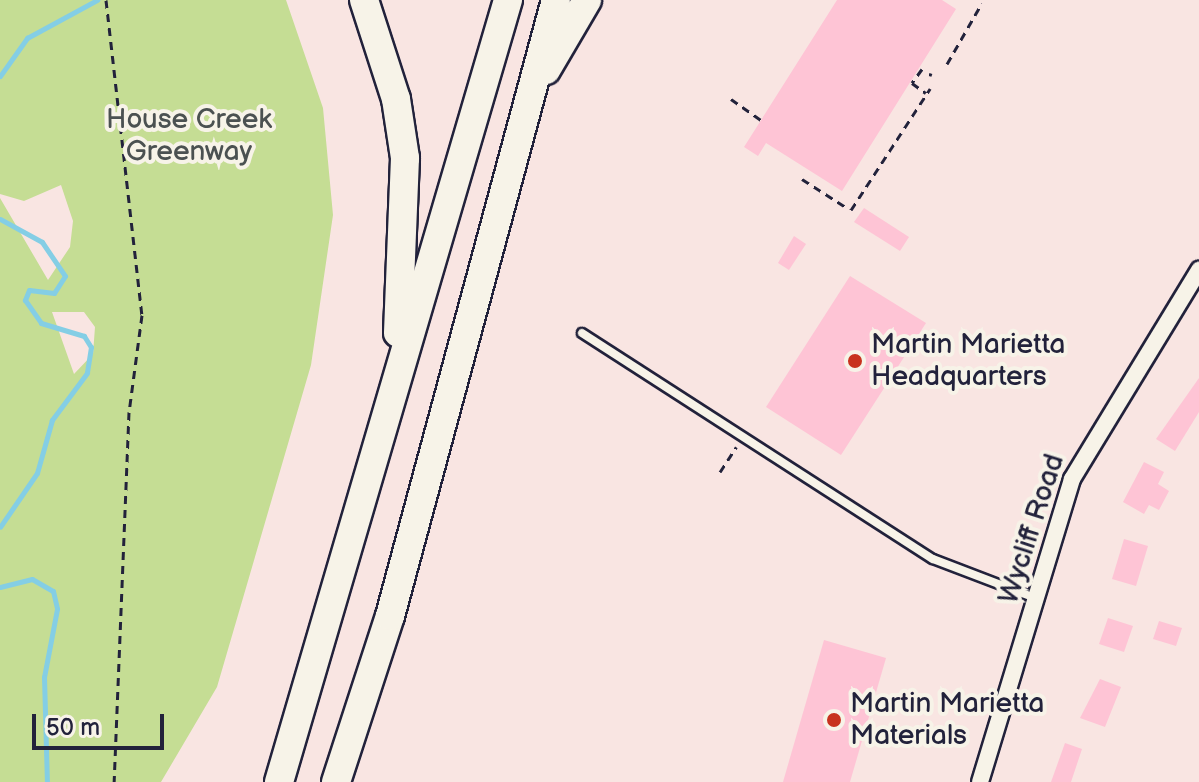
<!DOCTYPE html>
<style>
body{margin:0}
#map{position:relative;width:1199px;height:782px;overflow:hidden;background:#f9e5e2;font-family:"Balsamiq Sans",sans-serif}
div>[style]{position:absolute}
.green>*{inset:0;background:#c5dd94}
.stream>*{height:5px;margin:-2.5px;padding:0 2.5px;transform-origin:2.5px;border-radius:2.5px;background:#84cee5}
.building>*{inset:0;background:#fec4d5}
.path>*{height:3px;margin-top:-1.5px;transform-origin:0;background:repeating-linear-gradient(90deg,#22223b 0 8px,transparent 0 14px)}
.roads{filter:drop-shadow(2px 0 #22223b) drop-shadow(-2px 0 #22223b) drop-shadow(0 2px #22223b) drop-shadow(0 -2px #22223b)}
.lane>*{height:8px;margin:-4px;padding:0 4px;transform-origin:4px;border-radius:4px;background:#f7f3e8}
.street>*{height:16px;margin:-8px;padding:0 8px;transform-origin:8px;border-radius:8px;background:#f7f3e8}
.highway>*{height:28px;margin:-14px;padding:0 14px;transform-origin:14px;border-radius:14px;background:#f7f3e8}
.dots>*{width:22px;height:22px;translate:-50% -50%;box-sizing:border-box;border:4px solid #f7f3e8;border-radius:50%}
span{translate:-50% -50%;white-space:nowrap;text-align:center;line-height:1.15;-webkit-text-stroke:8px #f7f3e8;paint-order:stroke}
.park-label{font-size:28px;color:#4b5151}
.poi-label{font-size:28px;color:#22223b}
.left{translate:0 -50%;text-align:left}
.street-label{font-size:28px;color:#22223b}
.scale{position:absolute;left:32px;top:714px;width:132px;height:36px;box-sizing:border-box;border:4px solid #22223b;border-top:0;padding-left:10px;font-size:24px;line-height:28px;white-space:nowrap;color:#22223b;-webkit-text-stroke:6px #f7f3e8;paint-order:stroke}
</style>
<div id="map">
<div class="green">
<i style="clip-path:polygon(evenodd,0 0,286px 0,323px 108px,333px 215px,311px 365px,217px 687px,161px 782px,0 782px,0 198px,48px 280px,70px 247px,73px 221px,61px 185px,24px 201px,0 194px,0 0,52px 312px,84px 312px,95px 327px,93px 354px,74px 374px,52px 312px)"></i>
</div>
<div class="stream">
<i style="left:0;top:76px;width:47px;rotate:-54.6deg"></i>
<i style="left:27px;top:38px;width:80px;rotate:-28.5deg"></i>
<i style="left:0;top:219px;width:48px;rotate:28.7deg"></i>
<i style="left:42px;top:242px;width:41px;rotate:55.9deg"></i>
<i style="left:65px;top:276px;width:20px;rotate:123deg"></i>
<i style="left:54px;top:293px;width:25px;rotate:-173deg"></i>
<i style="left:29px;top:290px;width:11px;rotate:112deg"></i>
<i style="left:25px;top:300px;width:28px;rotate:55deg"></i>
<i style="left:41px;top:323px;width:45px;rotate:16.8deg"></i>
<i style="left:84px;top:336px;width:13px;rotate:58deg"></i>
<i style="left:91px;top:347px;width:26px;rotate:99deg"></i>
<i style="left:87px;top:373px;width:59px;rotate:126.7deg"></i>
<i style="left:52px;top:420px;width:55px;rotate:105.8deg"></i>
<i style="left:37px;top:473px;width:65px;rotate:124.4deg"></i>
<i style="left:0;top:587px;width:33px;rotate:-14deg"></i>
<i style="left:32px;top:579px;width:24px;rotate:30deg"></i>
<i style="left:53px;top:591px;width:18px;rotate:77deg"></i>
<i style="left:57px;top:609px;width:69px;rotate:100.8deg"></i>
<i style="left:44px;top:677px;width:105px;rotate:88.4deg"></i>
</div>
<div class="building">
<i style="clip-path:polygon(837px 0,942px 0,956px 9px,842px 191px,766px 143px,758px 156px,744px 147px)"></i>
<i style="clip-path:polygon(864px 208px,909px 237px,900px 251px,854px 222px)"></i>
<i style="clip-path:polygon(794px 236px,806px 244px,789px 270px,778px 263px)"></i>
<i style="clip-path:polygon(850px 276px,926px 323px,841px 455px,766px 407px)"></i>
<i style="clip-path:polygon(1199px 378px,1199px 412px,1175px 451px,1156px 439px)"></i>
<i style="clip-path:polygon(1144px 462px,1164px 472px,1158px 484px,1169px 491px,1159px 510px,1149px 505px,1144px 514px,1123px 502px)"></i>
<i style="clip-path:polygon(1124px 539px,1148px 546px,1136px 586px,1112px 579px)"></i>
<i style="clip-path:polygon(1108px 618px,1133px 626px,1124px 652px,1099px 644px)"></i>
<i style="clip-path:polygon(1159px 621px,1182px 628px,1176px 646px,1153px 639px)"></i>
<i style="clip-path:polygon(824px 640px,886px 658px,850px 782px,783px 782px)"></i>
<i style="clip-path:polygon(1100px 679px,1121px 687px,1105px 727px,1080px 718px)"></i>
<i style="clip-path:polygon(1065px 743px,1082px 749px,1071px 782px,1051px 782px)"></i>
</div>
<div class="path">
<i style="left:106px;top:0;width:317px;rotate:83.5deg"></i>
<i style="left:142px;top:315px;width:98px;rotate:97.6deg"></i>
<i style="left:129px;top:412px;width:370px;rotate:92.3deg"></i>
<i style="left:947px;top:64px;width:70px;rotate:-60.2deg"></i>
<i style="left:922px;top:69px;width:17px;rotate:126deg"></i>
<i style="left:912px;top:83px;width:17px;rotate:36deg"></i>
<i style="left:929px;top:74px;width:3px;rotate:18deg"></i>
<i style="left:731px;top:99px;width:37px;rotate:35deg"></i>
<i style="left:802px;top:179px;width:56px;rotate:32.6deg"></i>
<i style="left:851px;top:210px;width:145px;rotate:-56.9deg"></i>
<i style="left:720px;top:472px;width:30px;rotate:-57deg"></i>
</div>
<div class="roads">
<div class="lane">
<i style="left:582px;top:333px;width:417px;rotate:32.8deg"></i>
<i style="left:933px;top:559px;width:109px;rotate:20.9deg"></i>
</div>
<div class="street">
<i style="left:980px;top:782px;width:317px;rotate:-73.1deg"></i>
<i style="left:1072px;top:479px;width:245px;rotate:-58.7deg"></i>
</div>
<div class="highway">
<i style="left:364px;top:0;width:104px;rotate:72.1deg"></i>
<i style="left:396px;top:99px;width:60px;rotate:81.3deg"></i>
<i style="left:405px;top:158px;width:175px;rotate:92.3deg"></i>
<i style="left:546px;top:70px;width:81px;rotate:-59.6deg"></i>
<i style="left:279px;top:782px;width:815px;rotate:-73.68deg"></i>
<i style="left:336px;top:782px;width:175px;rotate:-72deg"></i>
<i style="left:390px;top:616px;width:638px;rotate:-74.92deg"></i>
</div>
</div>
<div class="dots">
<i style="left:855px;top:361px;background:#c8321e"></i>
<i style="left:834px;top:720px;background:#c8321e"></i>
</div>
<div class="park-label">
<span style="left:189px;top:136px">House Creek<br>Greenway</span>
</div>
<div class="poi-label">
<span class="left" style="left:871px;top:361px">Martin Marietta<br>Headquarters</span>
<span class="left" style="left:850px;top:720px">Martin Marietta<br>Materials</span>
</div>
<div class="street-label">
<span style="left:1032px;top:529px;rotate:-72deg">Wycliff Road</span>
</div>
<div class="scale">50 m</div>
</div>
